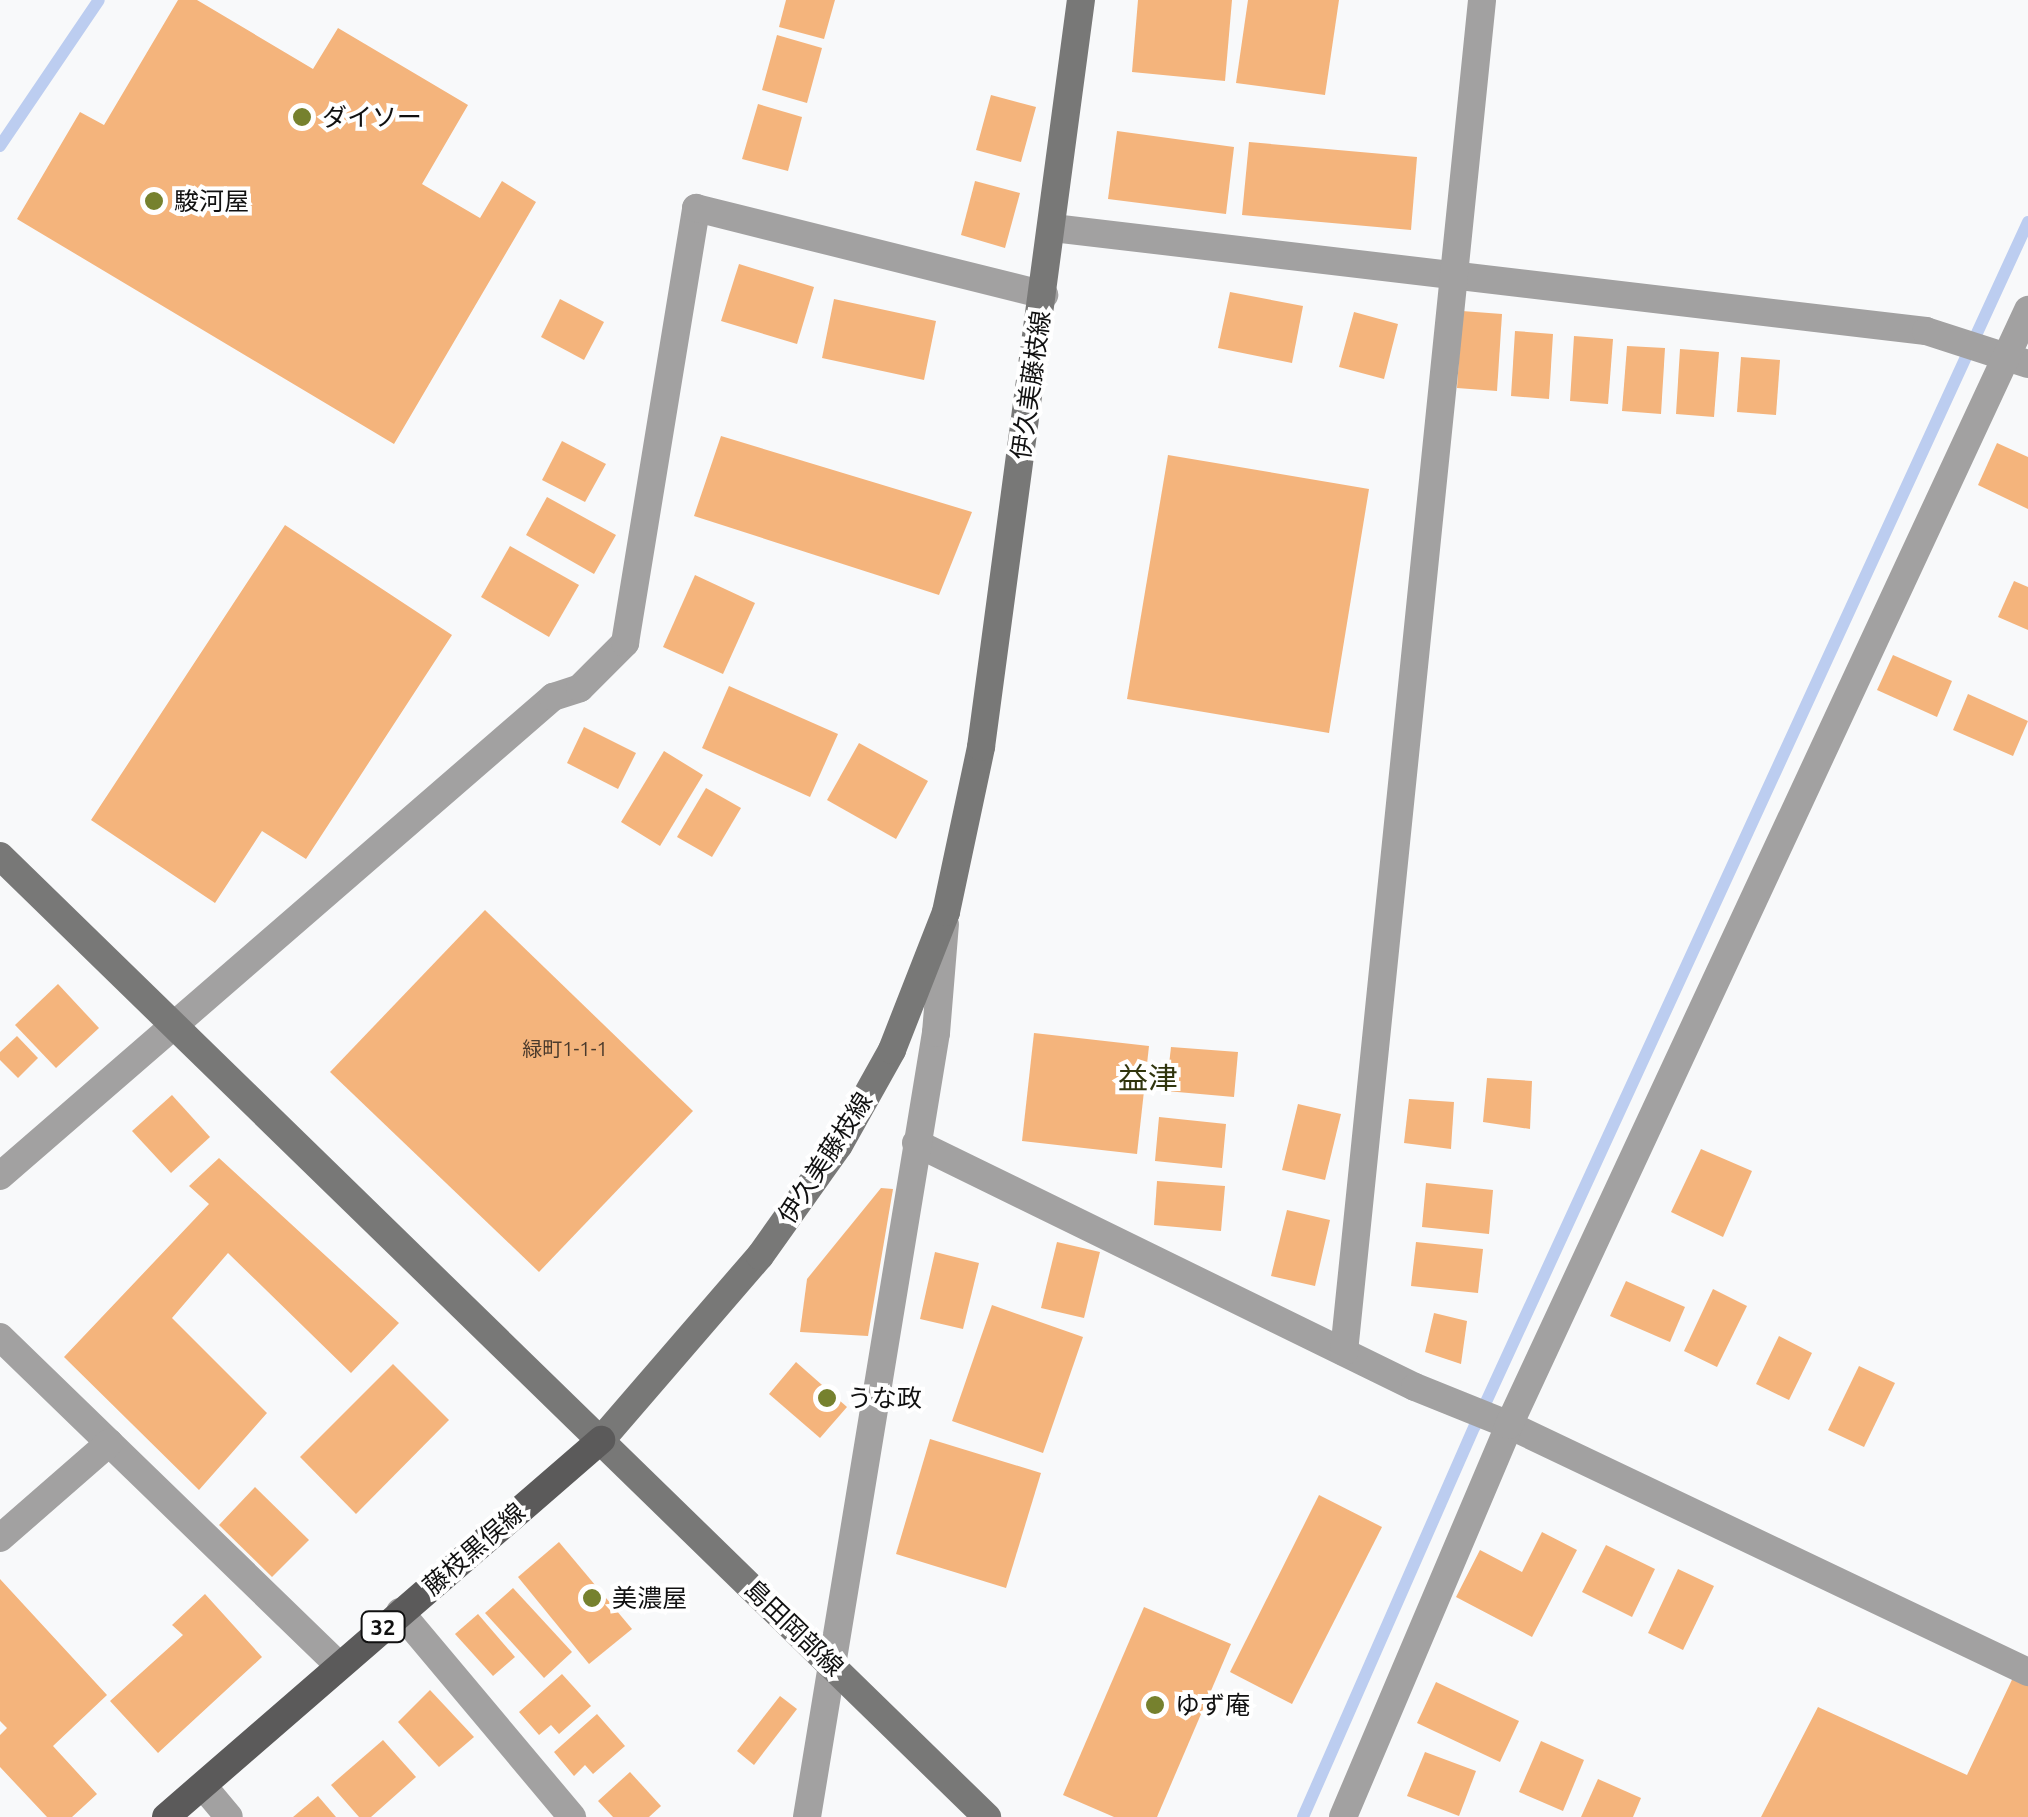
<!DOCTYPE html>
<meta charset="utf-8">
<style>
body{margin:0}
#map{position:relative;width:2028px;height:1817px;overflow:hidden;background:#f8f9fa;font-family:Ubuntu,"Noto Sans JP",sans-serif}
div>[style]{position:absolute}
.stream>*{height:12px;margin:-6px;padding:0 6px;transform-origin:6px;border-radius:6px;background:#bccdf0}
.building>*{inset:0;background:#f4b47c}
.minor>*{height:28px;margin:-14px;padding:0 14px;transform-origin:14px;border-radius:14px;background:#a2a1a1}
.secondary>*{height:28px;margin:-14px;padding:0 14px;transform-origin:14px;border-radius:14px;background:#787877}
.primary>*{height:28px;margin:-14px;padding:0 14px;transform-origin:14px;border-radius:14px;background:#5b5a5a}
.dots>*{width:28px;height:28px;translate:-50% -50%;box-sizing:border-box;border:5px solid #fff;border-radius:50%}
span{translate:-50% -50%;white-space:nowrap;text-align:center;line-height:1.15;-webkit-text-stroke:8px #fff;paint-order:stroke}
.number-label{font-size:20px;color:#4a3a2c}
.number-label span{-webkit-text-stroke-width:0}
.shield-label span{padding:2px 8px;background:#fff;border:2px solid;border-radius:8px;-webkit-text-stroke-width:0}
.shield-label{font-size:22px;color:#111;font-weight:700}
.poi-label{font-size:25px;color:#111}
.left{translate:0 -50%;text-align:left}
.street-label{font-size:25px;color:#111}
.quarter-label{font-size:30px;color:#30350d}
</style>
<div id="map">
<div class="stream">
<i style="left:0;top:146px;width:176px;rotate:-55.9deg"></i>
<i style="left:1303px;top:1817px;width:427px;rotate:-66.3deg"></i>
<i style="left:1475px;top:1426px;width:1325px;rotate:-65.33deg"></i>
</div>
<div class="building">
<i style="clip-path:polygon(178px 0,197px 0,313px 69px,338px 28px,468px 105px,422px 184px,480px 218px,502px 181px,536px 202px,394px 444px,17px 219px,80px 112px,104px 125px)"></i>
<i style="clip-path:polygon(786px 0,835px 0,824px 39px,779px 27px)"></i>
<i style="clip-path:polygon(1138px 0,1232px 0,1225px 81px,1132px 72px)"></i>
<i style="clip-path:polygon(1248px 0,1339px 0,1325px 95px,1236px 83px)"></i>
<i style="clip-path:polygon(777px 35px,822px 48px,807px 103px,762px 90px)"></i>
<i style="clip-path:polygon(991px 95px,1036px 107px,1021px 162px,976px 150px)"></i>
<i style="clip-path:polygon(758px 104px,802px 117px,788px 171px,742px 159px)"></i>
<i style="clip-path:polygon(1117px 131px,1234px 147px,1226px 214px,1108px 199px)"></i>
<i style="clip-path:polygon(1249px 142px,1417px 157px,1411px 230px,1242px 215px)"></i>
<i style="clip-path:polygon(975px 181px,1020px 193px,1005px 248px,961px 235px)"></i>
<i style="clip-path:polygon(739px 264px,814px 287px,797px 344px,721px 321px)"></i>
<i style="clip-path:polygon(1230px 292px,1303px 306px,1292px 363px,1218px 348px)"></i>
<i style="clip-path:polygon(560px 299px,604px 322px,584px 360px,541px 337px)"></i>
<i style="clip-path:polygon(834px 299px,936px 321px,924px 380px,822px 358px)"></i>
<i style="clip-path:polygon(1462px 311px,1502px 314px,1497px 391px,1457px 388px)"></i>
<i style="clip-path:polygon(1354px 312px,1398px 324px,1384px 379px,1339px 367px)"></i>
<i style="clip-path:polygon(1515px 331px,1553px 334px,1549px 399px,1511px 396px)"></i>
<i style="clip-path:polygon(1574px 336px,1613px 339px,1608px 404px,1570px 401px)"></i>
<i style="clip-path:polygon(1627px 346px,1665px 348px,1661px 414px,1622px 411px)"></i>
<i style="clip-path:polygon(1680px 349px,1719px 352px,1714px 417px,1676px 414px)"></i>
<i style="clip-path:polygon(1741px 357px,1780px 360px,1776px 415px,1737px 412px)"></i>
<i style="clip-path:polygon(721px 436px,972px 512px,939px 595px,694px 516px)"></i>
<i style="clip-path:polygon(562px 441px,606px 464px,585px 502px,542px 480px)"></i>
<i style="clip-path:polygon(1997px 443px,2028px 457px,2028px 509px,1978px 485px)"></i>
<i style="clip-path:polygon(1168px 455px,1369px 489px,1329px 733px,1127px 699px)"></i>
<i style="clip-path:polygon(547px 497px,616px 535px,594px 574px,526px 535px)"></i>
<i style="clip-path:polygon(285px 525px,452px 635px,306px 859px,262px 831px,215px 903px,91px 820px)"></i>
<i style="clip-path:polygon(510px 546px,579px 585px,549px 637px,481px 597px)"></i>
<i style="clip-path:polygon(695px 575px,755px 603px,723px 674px,663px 647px)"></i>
<i style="clip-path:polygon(2014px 581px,2028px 587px,2028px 630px,1998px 617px)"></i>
<i style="clip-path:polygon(1893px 655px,1952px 681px,1937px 717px,1877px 690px)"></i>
<i style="clip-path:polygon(729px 686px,838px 734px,810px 797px,702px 748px)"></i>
<i style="clip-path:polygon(1968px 694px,2028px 721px,2013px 756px,1953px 730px)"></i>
<i style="clip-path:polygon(584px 727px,636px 753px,618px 789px,567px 763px)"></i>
<i style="clip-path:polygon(859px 743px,928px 781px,896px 839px,827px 800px)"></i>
<i style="clip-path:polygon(664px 751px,703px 775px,660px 846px,621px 822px)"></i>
<i style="clip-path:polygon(706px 788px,741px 808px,712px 857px,677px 837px)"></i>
<i style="clip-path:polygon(485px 910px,693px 1111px,539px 1272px,330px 1072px)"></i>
<i style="clip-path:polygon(58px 984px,99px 1028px,56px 1068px,15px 1025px)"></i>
<i style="clip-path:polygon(1034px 1033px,1149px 1046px,1137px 1154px,1022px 1141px)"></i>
<i style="clip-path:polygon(17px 1036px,38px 1058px,18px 1078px,0 1060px,0 1052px)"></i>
<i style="clip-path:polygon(1171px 1047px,1238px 1052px,1234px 1097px,1166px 1091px)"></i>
<i style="clip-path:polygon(1487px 1078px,1532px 1081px,1530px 1129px,1483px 1122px)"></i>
<i style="clip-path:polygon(172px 1095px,210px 1137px,171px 1173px,132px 1131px)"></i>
<i style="clip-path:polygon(1409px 1099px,1454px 1102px,1451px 1149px,1404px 1143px)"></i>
<i style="clip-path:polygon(1298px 1104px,1341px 1114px,1325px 1180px,1282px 1170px)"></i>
<i style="clip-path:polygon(1159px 1117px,1226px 1124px,1222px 1168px,1155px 1161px)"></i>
<i style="clip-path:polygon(1701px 1149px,1752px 1171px,1723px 1237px,1671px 1212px)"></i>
<i style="clip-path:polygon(219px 1158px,399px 1323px,351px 1373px,228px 1253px,172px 1318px,267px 1413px,199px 1490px,64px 1357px,209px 1204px,189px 1186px)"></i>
<i style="clip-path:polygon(1157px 1181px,1225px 1186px,1221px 1231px,1154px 1225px)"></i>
<i style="clip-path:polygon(1426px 1183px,1493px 1190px,1489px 1234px,1422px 1227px)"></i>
<i style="clip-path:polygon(881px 1188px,893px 1189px,868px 1336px,800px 1332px,807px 1279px)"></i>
<i style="clip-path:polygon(1287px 1210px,1330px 1220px,1315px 1286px,1271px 1276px)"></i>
<i style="clip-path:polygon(1057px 1242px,1100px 1252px,1084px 1318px,1041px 1308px)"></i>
<i style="clip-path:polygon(1416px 1242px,1483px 1249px,1478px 1293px,1411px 1286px)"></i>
<i style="clip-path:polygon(935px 1252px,979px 1263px,963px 1329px,920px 1319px)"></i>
<i style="clip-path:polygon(1626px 1281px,1685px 1307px,1670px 1342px,1610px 1316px)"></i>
<i style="clip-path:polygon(1713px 1289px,1747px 1306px,1717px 1367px,1684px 1351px)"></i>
<i style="clip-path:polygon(992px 1305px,1083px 1337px,1043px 1453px,952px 1421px)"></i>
<i style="clip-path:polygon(1434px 1313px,1467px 1321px,1461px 1364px,1425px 1352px)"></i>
<i style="clip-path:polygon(1779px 1336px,1812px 1353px,1789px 1400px,1756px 1384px)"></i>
<i style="clip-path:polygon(796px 1362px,847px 1407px,820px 1438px,769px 1394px)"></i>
<i style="clip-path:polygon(393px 1364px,449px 1420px,356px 1514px,300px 1457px)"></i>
<i style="clip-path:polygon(1859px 1366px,1895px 1383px,1864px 1447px,1828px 1430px)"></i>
<i style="clip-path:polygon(930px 1439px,1041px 1473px,1006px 1588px,896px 1554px)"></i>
<i style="clip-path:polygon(255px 1487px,309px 1540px,272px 1577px,219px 1525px)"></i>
<i style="clip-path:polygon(1319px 1495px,1382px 1527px,1292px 1704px,1230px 1672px)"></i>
<i style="clip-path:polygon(1542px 1532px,1577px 1550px,1532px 1637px,1456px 1597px,1480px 1550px,1522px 1572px)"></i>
<i style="clip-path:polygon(559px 1542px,632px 1629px,589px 1664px,518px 1577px)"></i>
<i style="clip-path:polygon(1606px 1545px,1655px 1569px,1632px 1617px,1582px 1592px)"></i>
<i style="clip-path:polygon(1678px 1569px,1714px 1586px,1683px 1650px,1648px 1633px)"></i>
<i style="clip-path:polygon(0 1579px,107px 1695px,53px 1746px,97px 1794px,72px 1817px,47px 1817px,0 1767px,0 1735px,7px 1728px,0 1721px)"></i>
<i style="clip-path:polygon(513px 1588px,572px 1652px,544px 1678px,485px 1613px)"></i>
<i style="clip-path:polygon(205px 1594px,262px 1657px,158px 1753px,110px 1701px,183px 1635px,172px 1625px)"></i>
<i style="clip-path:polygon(1144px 1607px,1231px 1644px,1157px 1817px,1114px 1817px,1063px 1795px)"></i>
<i style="clip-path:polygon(478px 1614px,515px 1657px,493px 1676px,455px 1634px)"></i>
<i style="clip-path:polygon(2018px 1667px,2028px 1673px,2028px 1817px,1761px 1817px,1818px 1707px,1967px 1775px)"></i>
<i style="clip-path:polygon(562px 1674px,591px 1706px,559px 1734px,551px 1725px,539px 1735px,519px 1712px)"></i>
<i style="clip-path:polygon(1436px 1682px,1519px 1721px,1500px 1762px,1417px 1723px)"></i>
<i style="clip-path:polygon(430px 1690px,474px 1737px,439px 1767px,398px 1722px)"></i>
<i style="clip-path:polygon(780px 1696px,797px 1709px,754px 1765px,737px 1751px)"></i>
<i style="clip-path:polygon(597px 1714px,625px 1746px,593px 1774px,585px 1765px,574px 1776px,554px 1752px)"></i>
<i style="clip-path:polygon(383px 1740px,416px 1777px,371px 1817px,359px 1817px,331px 1785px)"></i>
<i style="clip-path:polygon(1541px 1741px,1584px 1760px,1563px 1811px,1519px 1792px)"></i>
<i style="clip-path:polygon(1425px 1752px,1476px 1771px,1459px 1816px,1407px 1796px)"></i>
<i style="clip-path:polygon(630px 1772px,661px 1806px,649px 1817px,613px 1817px,598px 1801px)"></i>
<i style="clip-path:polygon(1598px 1779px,1641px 1798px,1633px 1817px,1581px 1817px)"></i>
<i style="clip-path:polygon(318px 1796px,336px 1817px,293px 1817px)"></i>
</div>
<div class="minor">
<i style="left:1053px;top:228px;width:879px;rotate:6.73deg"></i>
<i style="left:1926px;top:331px;width:107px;rotate:17.9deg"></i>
<i style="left:916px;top:1143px;width:555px;rotate:26.06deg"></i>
<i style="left:1415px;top:1387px;width:101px;rotate:22deg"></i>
<i style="left:1509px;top:1425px;width:575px;rotate:25.45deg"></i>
<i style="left:0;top:1176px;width:732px;rotate:-40.9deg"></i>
<i style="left:553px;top:697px;width:28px;rotate:-18deg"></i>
<i style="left:580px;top:688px;width:64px;rotate:-45deg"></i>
<i style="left:625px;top:643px;width:441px;rotate:-80.7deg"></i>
<i style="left:696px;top:208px;width:359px;rotate:14deg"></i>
<i style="left:0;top:1337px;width:472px;rotate:44.1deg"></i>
<i style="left:1344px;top:1352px;width:1359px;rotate:-84.17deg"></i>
<i style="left:0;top:1538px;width:145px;rotate:-41.1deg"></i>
<i style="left:400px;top:1612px;width:268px;rotate:50deg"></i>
<i style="left:203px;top:1786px;width:40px;rotate:50deg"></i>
<i style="left:807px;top:1817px;width:795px;rotate:-80.66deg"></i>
<i style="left:936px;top:1033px;width:109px;rotate:-85.3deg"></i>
<i style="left:1343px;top:1817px;width:426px;rotate:-67deg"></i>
<i style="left:1509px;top:1425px;width:1230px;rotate:-65.04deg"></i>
</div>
<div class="secondary">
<i style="left:0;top:856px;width:1378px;rotate:44.24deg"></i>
<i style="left:601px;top:1440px;width:243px;rotate:-49.2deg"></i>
<i style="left:760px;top:1256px;width:136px;rotate:-54.6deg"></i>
<i style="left:839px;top:1145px;width:109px;rotate:-60.8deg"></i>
<i style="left:892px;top:1050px;width:148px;rotate:-68.6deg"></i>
<i style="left:946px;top:912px;width:169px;rotate:-78deg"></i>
<i style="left:981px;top:747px;width:754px;rotate:-82.38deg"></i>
</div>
<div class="primary">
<i style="left:166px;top:1817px;width:576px;rotate:-40.91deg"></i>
</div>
<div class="dots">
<i style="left:302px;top:117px;background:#76812e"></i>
<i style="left:154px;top:201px;background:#76812e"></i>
<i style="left:827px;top:1398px;background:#76812e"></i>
<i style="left:592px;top:1598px;background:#76812e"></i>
<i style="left:1155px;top:1705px;background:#76812e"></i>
</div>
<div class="number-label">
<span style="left:565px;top:1048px">緑町1-1-1</span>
</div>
<div class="shield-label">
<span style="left:383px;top:1627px">32</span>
</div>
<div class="poi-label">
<span class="left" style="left:322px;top:117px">ダイソー</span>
<span class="left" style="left:174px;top:201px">駿河屋</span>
<span class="left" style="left:847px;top:1398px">うな政</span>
<span class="left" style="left:612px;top:1598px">美濃屋</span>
<span class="left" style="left:1175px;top:1705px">ゆず庵</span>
</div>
<div class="street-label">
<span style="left:1031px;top:385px;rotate:-82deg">伊久美藤枝線</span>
<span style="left:825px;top:1158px;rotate:-57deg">伊久美藤枝線</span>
<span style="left:474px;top:1549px;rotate:-41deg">藤枝黒俣線</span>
<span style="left:794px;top:1628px;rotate:44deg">島田岡部線</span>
</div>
<div class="quarter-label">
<span style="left:1148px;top:1078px">益津</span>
</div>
</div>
